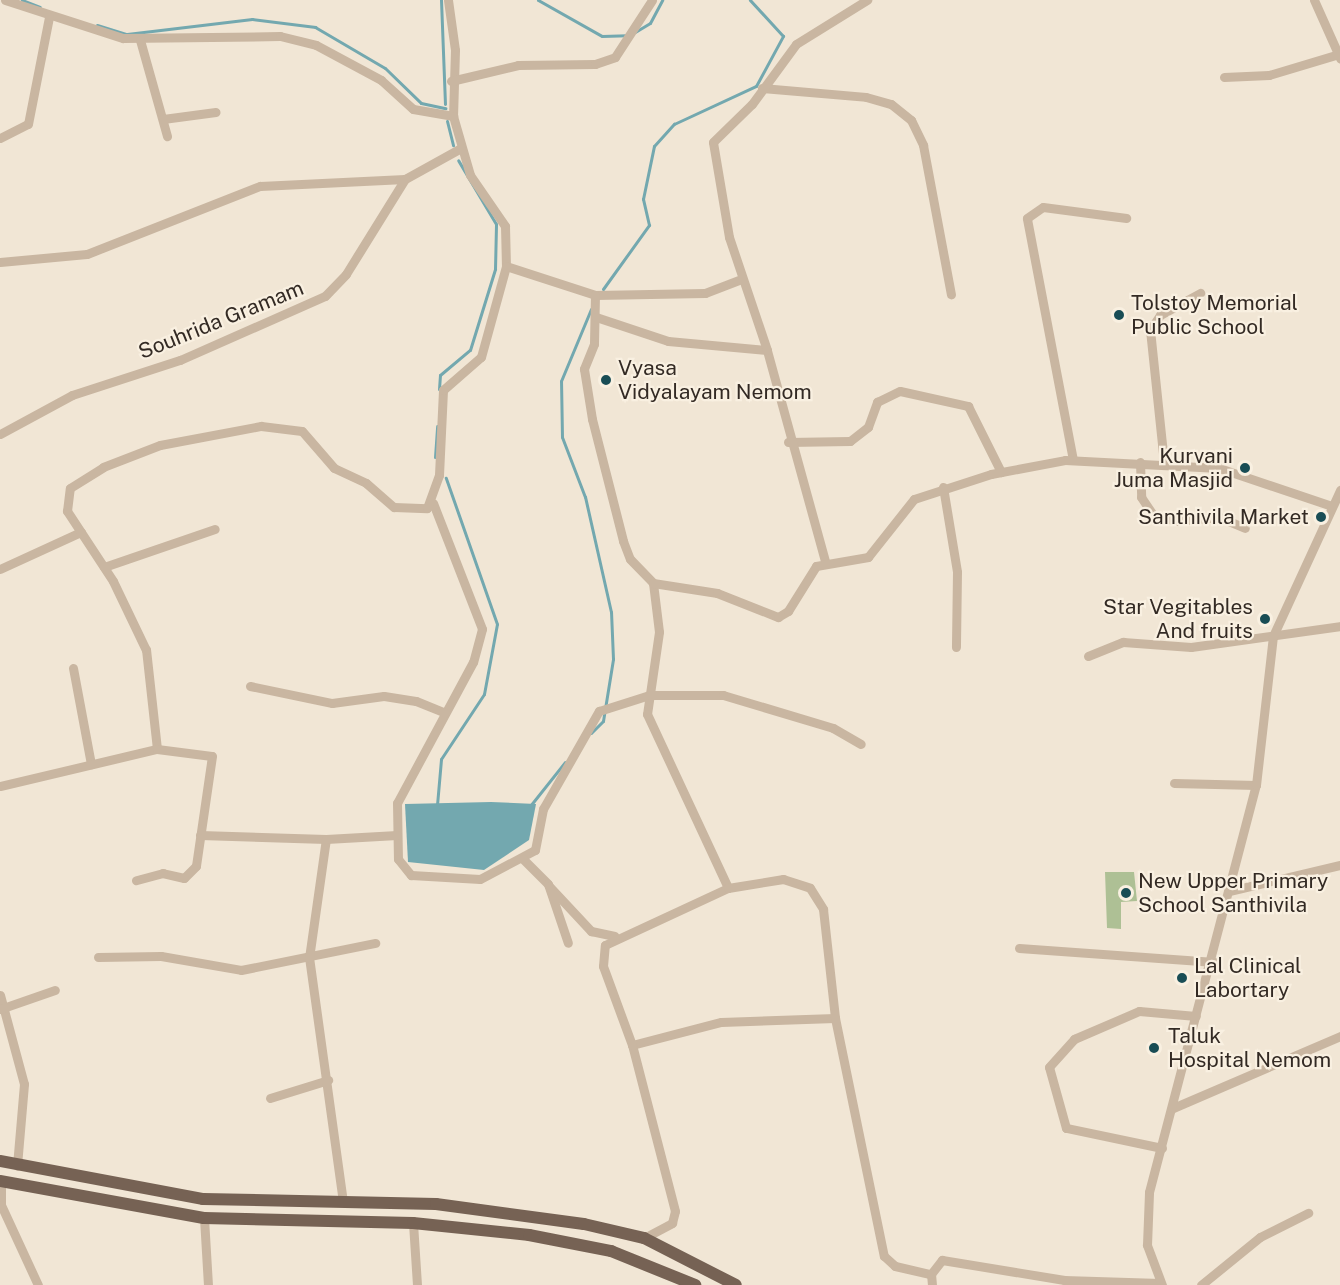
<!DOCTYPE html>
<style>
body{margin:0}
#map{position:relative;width:1340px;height:1285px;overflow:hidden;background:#f1e6d5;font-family:"Public Sans",sans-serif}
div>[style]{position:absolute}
.green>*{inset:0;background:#aec095}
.water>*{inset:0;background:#73a8af}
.stream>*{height:3px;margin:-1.5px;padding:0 1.5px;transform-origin:1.5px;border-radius:1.5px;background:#73a8af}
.minor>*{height:9px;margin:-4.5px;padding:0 4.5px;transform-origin:4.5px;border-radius:4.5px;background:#c9b6a1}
.major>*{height:12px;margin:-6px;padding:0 6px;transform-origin:6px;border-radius:6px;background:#766254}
.dots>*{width:16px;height:16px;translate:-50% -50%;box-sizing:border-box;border:3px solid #f9f0e1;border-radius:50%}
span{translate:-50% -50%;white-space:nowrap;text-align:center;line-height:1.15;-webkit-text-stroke:4.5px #f9f0e1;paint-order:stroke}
.poi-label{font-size:21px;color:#332a24}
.left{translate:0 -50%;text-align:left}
.right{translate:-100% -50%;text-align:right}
.street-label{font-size:21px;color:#332a24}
</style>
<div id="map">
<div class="green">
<i style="clip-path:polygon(1105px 872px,1134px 872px,1137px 901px,1121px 902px,1121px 929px,1107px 928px)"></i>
</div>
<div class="water">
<i style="clip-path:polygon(405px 804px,491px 802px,536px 804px,529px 840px,484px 870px,408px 862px)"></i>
</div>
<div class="stream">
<i style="left:22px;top:0;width:19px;rotate:21deg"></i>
<i style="left:441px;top:0;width:104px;rotate:87.8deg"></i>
<i style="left:538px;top:0;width:73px;rotate:29.4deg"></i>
<i style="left:602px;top:36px;width:25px;rotate:-2deg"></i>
<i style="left:97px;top:25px;width:31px;rotate:17deg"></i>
<i style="left:127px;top:34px;width:126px;rotate:-6.8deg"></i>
<i style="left:252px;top:19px;width:64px;rotate:7.2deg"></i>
<i style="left:315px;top:27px;width:81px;rotate:30.4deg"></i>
<i style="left:385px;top:68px;width:50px;rotate:44.2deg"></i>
<i style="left:421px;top:103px;width:25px;rotate:12deg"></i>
<i style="left:635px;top:32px;width:17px;rotate:-31deg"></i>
<i style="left:650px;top:23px;width:26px;rotate:-62deg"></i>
<i style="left:447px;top:121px;width:25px;rotate:76deg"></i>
<i style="left:603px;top:289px;width:79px;rotate:-54.3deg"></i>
<i style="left:649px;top:225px;width:27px;rotate:-103deg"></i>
<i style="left:643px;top:199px;width:54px;rotate:-78.3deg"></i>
<i style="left:654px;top:146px;width:30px;rotate:-48deg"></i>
<i style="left:674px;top:124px;width:90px;rotate:-24.9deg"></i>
<i style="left:756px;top:86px;width:57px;rotate:-61.6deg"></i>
<i style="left:783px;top:36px;width:49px;rotate:-132.5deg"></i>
<i style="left:439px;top:389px;width:14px;rotate:-86deg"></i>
<i style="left:440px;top:375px;width:39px;rotate:-40deg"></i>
<i style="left:470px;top:350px;width:85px;rotate:-72.8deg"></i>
<i style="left:495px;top:269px;width:45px;rotate:-88.7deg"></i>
<i style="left:496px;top:224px;width:74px;rotate:-120.7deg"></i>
<i style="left:435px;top:457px;width:31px;rotate:-86deg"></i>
<i style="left:591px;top:733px;width:17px;rotate:-45deg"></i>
<i style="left:603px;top:721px;width:63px;rotate:-80.8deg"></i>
<i style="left:613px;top:659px;width:47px;rotate:-92.4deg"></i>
<i style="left:611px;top:612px;width:118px;rotate:-102.7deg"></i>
<i style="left:585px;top:497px;width:64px;rotate:-111deg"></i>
<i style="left:562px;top:437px;width:56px;rotate:-91deg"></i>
<i style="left:561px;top:381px;width:78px;rotate:-67.4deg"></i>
<i style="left:437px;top:805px;width:46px;rotate:-85deg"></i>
<i style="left:441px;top:759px;width:78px;rotate:-56.5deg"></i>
<i style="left:484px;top:694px;width:71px;rotate:-79.5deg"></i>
<i style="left:497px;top:624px;width:155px;rotate:-109.3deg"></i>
<i style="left:530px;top:806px;width:56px;rotate:-51.5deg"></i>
</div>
<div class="minor">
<i style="left:5px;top:0;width:124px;rotate:17.9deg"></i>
<i style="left:123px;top:38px;width:157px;rotate:-0.7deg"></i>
<i style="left:280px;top:36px;width:37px;rotate:14deg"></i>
<i style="left:316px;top:45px;width:74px;rotate:28.3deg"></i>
<i style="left:381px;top:80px;width:43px;rotate:42.2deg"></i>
<i style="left:413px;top:109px;width:41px;rotate:9.9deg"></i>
<i style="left:448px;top:0;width:50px;rotate:82deg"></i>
<i style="left:455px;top:50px;width:66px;rotate:91.7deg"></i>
<i style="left:453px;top:116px;width:61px;rotate:73.9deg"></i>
<i style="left:470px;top:175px;width:62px;rotate:55.5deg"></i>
<i style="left:505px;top:226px;width:40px;rotate:88.6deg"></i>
<i style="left:506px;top:266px;width:94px;rotate:18deg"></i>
<i style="left:595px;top:295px;width:110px;rotate:-1deg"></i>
<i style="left:705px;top:293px;width:39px;rotate:-21deg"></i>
<i style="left:1314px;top:0;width:64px;rotate:65.9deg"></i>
<i style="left:140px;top:40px;width:100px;rotate:74.3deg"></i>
<i style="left:1224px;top:77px;width:45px;rotate:-2.5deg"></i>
<i style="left:1269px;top:75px;width:73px;rotate:-16.7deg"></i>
<i style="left:451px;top:81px;width:69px;rotate:-13.4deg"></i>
<i style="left:518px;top:65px;width:77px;rotate:-0.7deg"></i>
<i style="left:595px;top:64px;width:21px;rotate:-19deg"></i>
<i style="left:615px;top:57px;width:68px;rotate:-57deg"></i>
<i style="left:762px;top:88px;width:104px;rotate:4.9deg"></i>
<i style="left:866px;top:97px;width:26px;rotate:16deg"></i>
<i style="left:891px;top:104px;width:26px;rotate:39deg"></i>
<i style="left:911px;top:120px;width:28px;rotate:64deg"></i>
<i style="left:923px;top:145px;width:152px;rotate:79.4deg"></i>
<i style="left:163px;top:119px;width:53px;rotate:-7.5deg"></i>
<i style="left:0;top:138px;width:31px;rotate:-27deg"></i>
<i style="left:28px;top:124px;width:109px;rotate:-78.9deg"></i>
<i style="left:0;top:262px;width:87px;rotate:-5.3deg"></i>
<i style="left:87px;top:254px;width:186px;rotate:-21.5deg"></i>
<i style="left:260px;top:186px;width:145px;rotate:-2.8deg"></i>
<i style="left:405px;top:179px;width:64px;rotate:-29deg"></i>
<i style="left:595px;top:295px;width:49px;rotate:91.2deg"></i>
<i style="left:594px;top:344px;width:27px;rotate:112deg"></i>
<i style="left:584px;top:369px;width:51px;rotate:80.9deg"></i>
<i style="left:592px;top:419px;width:126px;rotate:75.7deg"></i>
<i style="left:623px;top:541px;width:19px;rotate:69deg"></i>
<i style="left:630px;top:559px;width:33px;rotate:46deg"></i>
<i style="left:653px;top:583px;width:49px;rotate:83deg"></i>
<i style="left:659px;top:632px;width:83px;rotate:98.3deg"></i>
<i style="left:647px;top:714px;width:192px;rotate:65deg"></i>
<i style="left:596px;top:317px;width:76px;rotate:18.4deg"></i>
<i style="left:668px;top:341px;width:99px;rotate:5.2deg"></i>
<i style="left:0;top:434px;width:82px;rotate:-28.4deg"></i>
<i style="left:72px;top:395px;width:114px;rotate:-18deg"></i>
<i style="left:180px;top:360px;width:158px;rotate:-23.8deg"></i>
<i style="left:325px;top:296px;width:30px;rotate:-46deg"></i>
<i style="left:346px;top:274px;width:112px;rotate:-58.2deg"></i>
<i style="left:788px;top:442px;width:62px;rotate:-0.9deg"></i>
<i style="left:850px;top:441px;width:23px;rotate:-38deg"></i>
<i style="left:868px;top:427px;width:27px;rotate:-70deg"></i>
<i style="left:877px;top:402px;width:25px;rotate:-26deg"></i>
<i style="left:900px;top:391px;width:70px;rotate:12.4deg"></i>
<i style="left:968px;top:406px;width:74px;rotate:63.4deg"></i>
<i style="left:1073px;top:460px;width:246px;rotate:-100.8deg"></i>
<i style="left:1027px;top:218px;width:19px;rotate:-35deg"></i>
<i style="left:1043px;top:207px;width:84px;rotate:7.5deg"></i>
<i style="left:1140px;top:462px;width:35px;rotate:88deg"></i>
<i style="left:1141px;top:497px;width:22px;rotate:56deg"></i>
<i style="left:1153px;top:515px;width:25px;rotate:14deg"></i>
<i style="left:1177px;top:521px;width:42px;rotate:-5.4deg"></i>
<i style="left:1219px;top:517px;width:28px;rotate:23deg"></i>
<i style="left:1164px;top:463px;width:134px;rotate:-96deg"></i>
<i style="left:1150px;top:330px;width:18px;rotate:-56deg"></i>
<i style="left:1160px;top:315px;width:46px;rotate:-28.8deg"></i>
<i style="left:943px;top:487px;width:86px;rotate:80.6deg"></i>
<i style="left:957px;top:572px;width:75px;rotate:90.8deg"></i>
<i style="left:433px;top:503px;width:135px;rotate:68.7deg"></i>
<i style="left:482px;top:629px;width:34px;rotate:105deg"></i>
<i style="left:473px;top:662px;width:160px;rotate:118.3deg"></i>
<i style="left:397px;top:803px;width:56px;rotate:89deg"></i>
<i style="left:398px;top:859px;width:21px;rotate:51deg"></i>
<i style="left:411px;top:875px;width:69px;rotate:3.3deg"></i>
<i style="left:480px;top:879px;width:62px;rotate:-27.8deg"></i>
<i style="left:535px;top:850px;width:42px;rotate:-79deg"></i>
<i style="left:543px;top:809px;width:113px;rotate:-60.3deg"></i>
<i style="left:599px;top:711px;width:52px;rotate:-17.7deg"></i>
<i style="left:649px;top:695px;width:74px"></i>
<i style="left:723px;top:695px;width:115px;rotate:16.7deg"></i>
<i style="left:833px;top:728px;width:32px;rotate:30deg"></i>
<i style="left:825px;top:561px;width:219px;rotate:-105.4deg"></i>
<i style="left:767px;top:350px;width:119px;rotate:-108.6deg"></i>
<i style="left:729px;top:237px;width:96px;rotate:-99.6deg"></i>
<i style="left:713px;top:142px;width:54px;rotate:-44.3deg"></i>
<i style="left:752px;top:104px;width:74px;rotate:-53.7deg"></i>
<i style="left:796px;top:44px;width:84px;rotate:-31.8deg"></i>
<i style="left:104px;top:567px;width:117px;rotate:-18.9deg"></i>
<i style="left:0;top:569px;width:89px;rotate:-24.6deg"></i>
<i style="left:653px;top:583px;width:65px;rotate:8.9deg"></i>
<i style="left:717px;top:593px;width:66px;rotate:21.5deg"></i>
<i style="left:778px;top:617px;width:12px;rotate:-31deg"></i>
<i style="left:788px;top:611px;width:53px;rotate:-58.1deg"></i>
<i style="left:816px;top:566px;width:53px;rotate:-9.8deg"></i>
<i style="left:868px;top:557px;width:74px;rotate:-51.6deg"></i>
<i style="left:914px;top:499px;width:81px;rotate:-18deg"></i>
<i style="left:991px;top:474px;width:75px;rotate:-10.7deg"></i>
<i style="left:1065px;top:460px;width:154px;rotate:3deg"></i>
<i style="left:1219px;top:468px;width:119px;rotate:18.6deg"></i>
<i style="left:1088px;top:656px;width:38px;rotate:-22deg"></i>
<i style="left:1123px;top:642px;width:68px;rotate:4.2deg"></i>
<i style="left:1191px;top:647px;width:150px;rotate:-8deg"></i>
<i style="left:73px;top:668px;width:98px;rotate:79.4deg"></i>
<i style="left:250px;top:686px;width:84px;rotate:11.7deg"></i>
<i style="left:332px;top:703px;width:52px;rotate:-7.7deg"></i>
<i style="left:384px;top:696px;width:32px;rotate:9deg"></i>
<i style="left:416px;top:701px;width:31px;rotate:22deg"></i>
<i style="left:157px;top:749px;width:100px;rotate:-96.3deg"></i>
<i style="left:146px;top:650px;width:76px;rotate:-115.6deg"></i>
<i style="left:113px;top:581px;width:84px;rotate:-123.3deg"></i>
<i style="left:67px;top:511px;width:23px;rotate:-83deg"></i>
<i style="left:70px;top:488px;width:39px;rotate:-32deg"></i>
<i style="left:103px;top:467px;width:61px;rotate:-21.1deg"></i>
<i style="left:160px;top:445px;width:103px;rotate:-10.7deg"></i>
<i style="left:261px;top:426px;width:41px;rotate:7deg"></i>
<i style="left:302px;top:431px;width:49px;rotate:49.1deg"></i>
<i style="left:334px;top:468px;width:35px;rotate:25deg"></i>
<i style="left:366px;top:483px;width:37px;rotate:41deg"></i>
<i style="left:394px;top:507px;width:33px;rotate:2deg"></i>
<i style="left:427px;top:508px;width:35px;rotate:-70deg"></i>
<i style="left:439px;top:475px;width:85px;rotate:-87.3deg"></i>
<i style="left:443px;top:390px;width:50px;rotate:-41deg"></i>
<i style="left:481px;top:357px;width:94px;rotate:-74.6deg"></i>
<i style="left:1174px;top:783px;width:82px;rotate:1.4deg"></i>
<i style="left:0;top:786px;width:161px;rotate:-13.3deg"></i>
<i style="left:157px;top:749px;width:55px;rotate:7.3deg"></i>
<i style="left:212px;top:756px;width:111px;rotate:98.3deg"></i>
<i style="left:196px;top:866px;width:17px;rotate:135deg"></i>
<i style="left:184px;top:878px;width:22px;rotate:-167deg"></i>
<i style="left:163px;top:873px;width:28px;rotate:165deg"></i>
<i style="left:200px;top:835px;width:126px;rotate:1.8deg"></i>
<i style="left:523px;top:859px;width:35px;rotate:45deg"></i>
<i style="left:548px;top:884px;width:62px;rotate:71.3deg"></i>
<i style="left:549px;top:886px;width:62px;rotate:47deg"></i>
<i style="left:591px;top:931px;width:24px;rotate:12deg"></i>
<i style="left:1229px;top:891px;width:114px;rotate:-13.2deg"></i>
<i style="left:1019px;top:948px;width:196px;rotate:4.1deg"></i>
<i style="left:98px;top:957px;width:63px;rotate:-0.9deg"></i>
<i style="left:161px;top:956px;width:81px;rotate:9.9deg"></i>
<i style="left:241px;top:970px;width:137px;rotate:-11.4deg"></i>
<i style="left:0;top:995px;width:92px;rotate:74.9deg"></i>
<i style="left:24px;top:1084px;width:82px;rotate:94.9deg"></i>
<i style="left:0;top:1009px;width:58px;rotate:-19.1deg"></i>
<i style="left:632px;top:1045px;width:92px;rotate:-14.5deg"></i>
<i style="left:721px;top:1022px;width:114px;rotate:-2deg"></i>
<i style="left:270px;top:1098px;width:61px;rotate:-17.2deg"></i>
<i style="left:1173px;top:1108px;width:182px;rotate:-23.3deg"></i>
<i style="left:1162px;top:1148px;width:98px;rotate:-168.2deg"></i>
<i style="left:1066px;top:1128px;width:63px;rotate:-105.6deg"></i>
<i style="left:1049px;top:1067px;width:38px;rotate:-48deg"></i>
<i style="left:1074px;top:1039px;width:71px;rotate:-23.3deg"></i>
<i style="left:1139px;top:1011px;width:57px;rotate:5deg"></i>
<i style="left:1px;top:1181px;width:24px;rotate:90deg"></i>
<i style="left:1px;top:1205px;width:88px;rotate:65.2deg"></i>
<i style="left:343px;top:1202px;width:246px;rotate:-97.9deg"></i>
<i style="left:309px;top:958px;width:120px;rotate:-81.9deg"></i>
<i style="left:326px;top:839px;width:71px;rotate:-3.2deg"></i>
<i style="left:204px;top:1218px;width:67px;rotate:86.6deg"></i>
<i style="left:413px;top:1223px;width:62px;rotate:86.3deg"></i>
<i style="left:644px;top:1238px;width:32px;rotate:-28deg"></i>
<i style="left:672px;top:1223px;width:12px;rotate:-76deg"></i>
<i style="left:675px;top:1211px;width:171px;rotate:-104.5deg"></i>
<i style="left:632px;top:1045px;width:84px;rotate:-110.2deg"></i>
<i style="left:603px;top:966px;width:21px;rotate:-85deg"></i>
<i style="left:605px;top:945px;width:136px;rotate:-24.9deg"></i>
<i style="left:728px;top:888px;width:56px;rotate:-9.3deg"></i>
<i style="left:783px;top:879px;width:28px;rotate:18deg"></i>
<i style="left:810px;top:888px;width:25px;rotate:58deg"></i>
<i style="left:823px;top:909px;width:110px;rotate:83.7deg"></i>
<i style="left:835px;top:1018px;width:243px;rotate:78.4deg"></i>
<i style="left:884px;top:1256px;width:15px;rotate:42deg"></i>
<i style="left:895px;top:1266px;width:37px;rotate:13deg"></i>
<i style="left:932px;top:1285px;width:11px;rotate:-95deg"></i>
<i style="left:931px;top:1274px;width:18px;rotate:-52deg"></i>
<i style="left:942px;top:1260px;width:124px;rotate:9.3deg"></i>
<i style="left:1064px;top:1280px;width:96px;rotate:1.8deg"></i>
<i style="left:1162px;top:1285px;width:43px;rotate:-110.6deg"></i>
<i style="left:1147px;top:1245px;width:53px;rotate:-87.8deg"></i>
<i style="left:1149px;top:1192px;width:421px;rotate:-75.3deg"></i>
<i style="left:1256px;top:785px;width:150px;rotate:-83.5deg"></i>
<i style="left:1273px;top:636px;width:161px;rotate:-65.3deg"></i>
<i style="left:1201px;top:1285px;width:76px;rotate:-39.1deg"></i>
<i style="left:1260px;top:1237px;width:54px;rotate:-26.6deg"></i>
</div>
<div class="major">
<i style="left:0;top:1161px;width:207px;rotate:10.6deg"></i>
<i style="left:203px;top:1199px;width:233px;rotate:1.2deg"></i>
<i style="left:436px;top:1204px;width:149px;rotate:7.7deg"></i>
<i style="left:584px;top:1224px;width:62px;rotate:13.1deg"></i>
<i style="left:644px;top:1238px;width:103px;rotate:27.1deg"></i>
<i style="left:0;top:1181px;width:207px;rotate:10.3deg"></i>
<i style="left:204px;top:1218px;width:209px;rotate:1.4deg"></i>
<i style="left:413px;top:1223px;width:117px;rotate:5.9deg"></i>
<i style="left:529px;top:1235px;width:84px;rotate:11deg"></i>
<i style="left:611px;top:1251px;width:91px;rotate:22deg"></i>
</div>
<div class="dots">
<i style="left:1119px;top:315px;background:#194d55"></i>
<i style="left:606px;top:380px;background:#194d55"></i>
<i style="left:1245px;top:468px;background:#194d55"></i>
<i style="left:1321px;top:517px;background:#194d55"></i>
<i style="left:1265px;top:619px;background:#194d55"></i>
<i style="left:1126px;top:893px;background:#194d55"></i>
<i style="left:1182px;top:978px;background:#194d55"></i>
<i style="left:1154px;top:1048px;background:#194d55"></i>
</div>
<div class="poi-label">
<span class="left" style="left:1131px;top:315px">Tolstoy Memorial<br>Public School</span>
<span class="left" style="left:618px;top:380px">Vyasa<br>Vidyalayam Nemom</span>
<span class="right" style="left:1233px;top:468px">Kurvani<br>Juma Masjid</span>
<span class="right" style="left:1309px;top:517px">Santhivila Market</span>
<span class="right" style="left:1253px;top:619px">Star Vegitables<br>And fruits</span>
<span class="left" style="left:1138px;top:893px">New Upper Primary<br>School Santhivila</span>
<span class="left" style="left:1194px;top:978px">Lal Clinical<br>Labortary</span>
<span class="left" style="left:1168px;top:1048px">Taluk<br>Hospital Nemom</span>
</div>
<div class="street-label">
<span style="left:221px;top:320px;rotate:-22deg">Souhrida Gramam</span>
</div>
</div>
